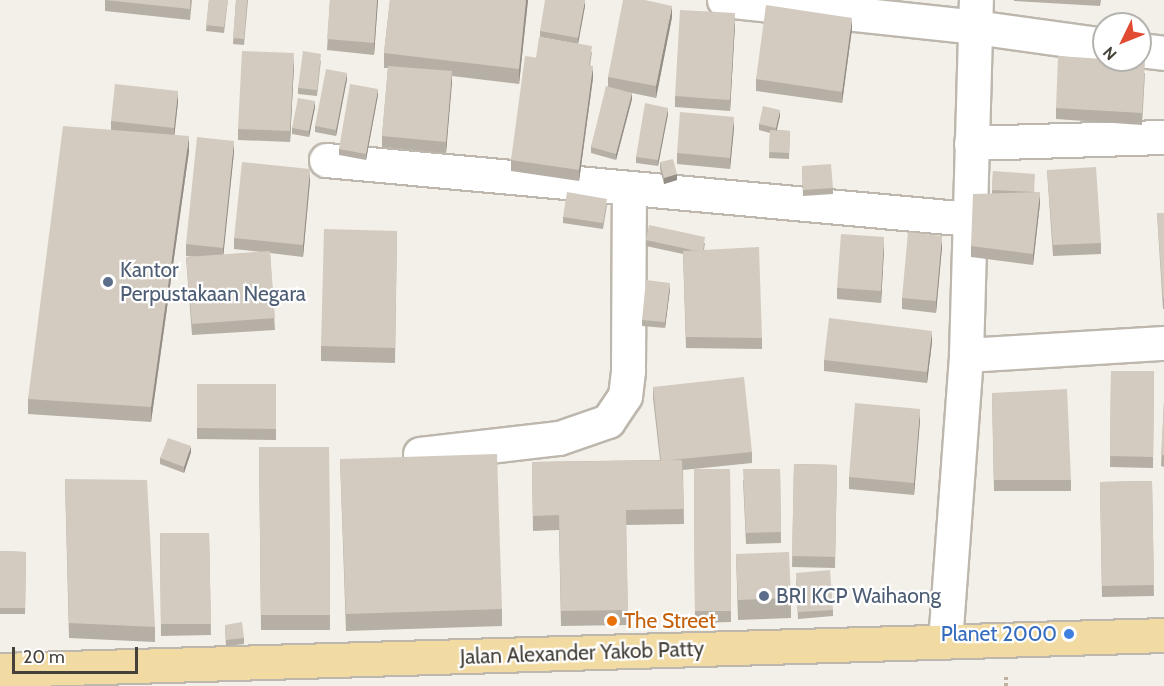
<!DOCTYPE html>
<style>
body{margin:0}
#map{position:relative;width:1164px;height:686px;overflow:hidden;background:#f3f0e9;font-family:Cabin,sans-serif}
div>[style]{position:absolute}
.path>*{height:4px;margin-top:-2px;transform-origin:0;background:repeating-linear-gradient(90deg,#bdb2a0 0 3px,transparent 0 6px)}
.roads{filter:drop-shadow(2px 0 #bdb7ad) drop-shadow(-2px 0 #bdb7ad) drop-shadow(0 2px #bdb7ad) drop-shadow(0 -2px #bdb7ad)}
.minor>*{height:33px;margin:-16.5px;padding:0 16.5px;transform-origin:16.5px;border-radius:16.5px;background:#fff}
.major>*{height:33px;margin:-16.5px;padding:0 16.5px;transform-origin:16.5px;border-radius:16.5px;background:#f2dba2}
.wall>*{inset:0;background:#b5afa5}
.shaded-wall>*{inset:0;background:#948e86}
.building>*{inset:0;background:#d3cbc0}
.dots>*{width:16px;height:16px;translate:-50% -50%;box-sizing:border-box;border:3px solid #fff;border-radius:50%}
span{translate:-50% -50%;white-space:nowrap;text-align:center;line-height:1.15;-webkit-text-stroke:4.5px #fff;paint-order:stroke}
.service-label{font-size:21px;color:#4e5e75}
.left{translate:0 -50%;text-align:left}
.food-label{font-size:21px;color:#c56008}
.shop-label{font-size:21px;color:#366cbe}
.right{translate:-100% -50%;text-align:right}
.street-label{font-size:21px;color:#454038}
.north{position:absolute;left:1092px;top:12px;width:60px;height:60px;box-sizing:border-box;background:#fff;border:2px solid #b5b3af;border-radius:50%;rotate:227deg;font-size:16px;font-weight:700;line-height:24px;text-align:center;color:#454038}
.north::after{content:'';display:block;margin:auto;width:21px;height:27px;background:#e14b32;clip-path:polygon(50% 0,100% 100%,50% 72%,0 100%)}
.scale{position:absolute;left:12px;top:647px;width:126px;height:27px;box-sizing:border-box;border:3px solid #454038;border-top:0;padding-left:8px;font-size:18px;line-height:21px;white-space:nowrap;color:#454038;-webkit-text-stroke:4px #fff;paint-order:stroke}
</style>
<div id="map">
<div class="path">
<i style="left:1006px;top:686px;width:9px;rotate:-90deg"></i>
</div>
<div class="roads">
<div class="minor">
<i style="left:724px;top:0;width:252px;rotate:6.1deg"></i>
<i style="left:975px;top:27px;width:130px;rotate:7.9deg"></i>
<i style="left:1140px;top:50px;width:24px;rotate:7deg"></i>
<i style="left:971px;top:143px;width:193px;rotate:-1.8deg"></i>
<i style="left:326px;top:160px;width:646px;rotate:5.24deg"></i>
<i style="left:966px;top:355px;width:198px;rotate:-3.5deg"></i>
<i style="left:420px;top:454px;width:140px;rotate:-6.6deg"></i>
<i style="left:559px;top:438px;width:52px;rotate:-19.1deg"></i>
<i style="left:608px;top:421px;width:30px;rotate:-56deg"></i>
<i style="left:625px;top:396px;width:26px;rotate:-83deg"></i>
<i style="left:628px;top:370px;width:182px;rotate:-89.7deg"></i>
<i style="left:945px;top:642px;width:288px;rotate:-85.8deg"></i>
<i style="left:966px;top:355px;width:355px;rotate:-88.4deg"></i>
</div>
<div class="major">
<i style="left:0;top:670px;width:1165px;rotate:-1.72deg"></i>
</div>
</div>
<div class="wall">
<i style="clip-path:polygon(105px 0,192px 0,190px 20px,105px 11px)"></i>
<i style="clip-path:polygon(209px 0,228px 0,224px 33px,206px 31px)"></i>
<i style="clip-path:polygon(236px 0,248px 0,244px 45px,233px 44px)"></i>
<i style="clip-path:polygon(330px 0,378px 0,374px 55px,327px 50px)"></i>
<i style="clip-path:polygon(390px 0,528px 0,519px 84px,452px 76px,446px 153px,382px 147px,382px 136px,388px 68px,384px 68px,384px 53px)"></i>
<i style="clip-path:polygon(1014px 0,1101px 0,1100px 6px,1014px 1px)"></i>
<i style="clip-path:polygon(585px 6px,578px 44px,540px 37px,540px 31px)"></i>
<i style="clip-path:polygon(672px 17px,656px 98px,632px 93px,632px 99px,616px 160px,591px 153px,591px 147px,608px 86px,608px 77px)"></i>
<i style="clip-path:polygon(735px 24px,730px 111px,675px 107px,675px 96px)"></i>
<i style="clip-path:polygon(852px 29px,842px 103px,756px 91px,756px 79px)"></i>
<i style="clip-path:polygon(592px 52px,590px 66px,593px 78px,579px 181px,511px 171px,511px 160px,536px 58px)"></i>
<i style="clip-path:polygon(321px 60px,317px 96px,298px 94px,298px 88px)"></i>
<i style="clip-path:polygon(294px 64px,290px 142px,238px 140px,238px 129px)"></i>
<i style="clip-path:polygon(1145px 73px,1142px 125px,1056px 119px,1056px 108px)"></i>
<i style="clip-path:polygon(347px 79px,336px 136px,315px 132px,315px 126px)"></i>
<i style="clip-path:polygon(378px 95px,366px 160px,339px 155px,339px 149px)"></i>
<i style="clip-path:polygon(178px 102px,174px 135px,189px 151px,151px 422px,28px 414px,28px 399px,111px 130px,111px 121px)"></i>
<i style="clip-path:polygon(315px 107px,309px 137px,292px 134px,292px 128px)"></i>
<i style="clip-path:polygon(668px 114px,658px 166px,636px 163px,636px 157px)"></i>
<i style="clip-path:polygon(780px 116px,776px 130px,790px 131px,789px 159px,769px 158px,770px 133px,759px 130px,759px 124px)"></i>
<i style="clip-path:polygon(734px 128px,730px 169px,677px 164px,677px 153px)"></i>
<i style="clip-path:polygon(234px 152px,223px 255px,262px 252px,234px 249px,234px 238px,310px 181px,303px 257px,270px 253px,275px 330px,192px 335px,186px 257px,195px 257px,186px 256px,186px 244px)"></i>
<i style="clip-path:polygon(660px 162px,677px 180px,664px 184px,660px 169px)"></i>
<i style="clip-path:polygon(802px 166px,833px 188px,833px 194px,803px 196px)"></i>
<i style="clip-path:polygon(1047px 170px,1101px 243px,1101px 254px,1053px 256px)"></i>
<i style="clip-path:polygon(993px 171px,1035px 192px,1040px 203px,1033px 265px,971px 257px,971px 246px,992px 193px)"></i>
<i style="clip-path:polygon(607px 205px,603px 229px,563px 223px,563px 217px)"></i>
<i style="clip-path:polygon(1157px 213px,1164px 213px,1164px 309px,1163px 309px)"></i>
<i style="clip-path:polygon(397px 231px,395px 363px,321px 361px,321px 346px)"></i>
<i style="clip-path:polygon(646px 240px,705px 243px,704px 250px,762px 338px,762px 349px,686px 348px,683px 254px,646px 246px)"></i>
<i style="clip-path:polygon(942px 247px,936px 313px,902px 309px,902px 298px)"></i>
<i style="clip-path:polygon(884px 249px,881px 303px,837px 299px,837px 288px)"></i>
<i style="clip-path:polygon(670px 289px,665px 328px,642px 326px,642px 320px)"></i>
<i style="clip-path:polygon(932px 342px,927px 383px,824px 371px,824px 360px)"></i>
<i style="clip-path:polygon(1111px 371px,1154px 371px,1153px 468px,1110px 467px)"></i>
<i style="clip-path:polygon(197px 384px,276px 384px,276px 440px,197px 439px)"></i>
<i style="clip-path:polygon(653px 387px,752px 452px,752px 463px,683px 470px,684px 524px,626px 525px,628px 625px,561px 626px,559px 530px,533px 531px,532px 462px,660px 460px,653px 398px)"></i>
<i style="clip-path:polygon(992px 393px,1071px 480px,1071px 491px,994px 491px)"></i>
<i style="clip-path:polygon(1164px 402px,1164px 467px,1161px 466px)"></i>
<i style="clip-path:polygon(920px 420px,914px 495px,849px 489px,849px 477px)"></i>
<i style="clip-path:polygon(259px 447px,329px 447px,330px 630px,261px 630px)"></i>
<i style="clip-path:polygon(191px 452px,184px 473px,160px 464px,160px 458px)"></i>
<i style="clip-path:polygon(340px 459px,502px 609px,502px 626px,346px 631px)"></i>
<i style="clip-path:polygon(794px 464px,837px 465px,835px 568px,792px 567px)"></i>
<i style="clip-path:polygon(694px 469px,730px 469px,731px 622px,695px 623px)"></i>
<i style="clip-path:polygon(780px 469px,781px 543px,746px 544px,743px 480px)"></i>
<i style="clip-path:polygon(65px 479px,155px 627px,155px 642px,69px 638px)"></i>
<i style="clip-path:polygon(1152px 481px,1154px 596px,1102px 597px,1100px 482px)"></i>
<i style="clip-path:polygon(160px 533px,209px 533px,211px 635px,161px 636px)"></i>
<i style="clip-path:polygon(0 551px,26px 552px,25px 614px,0 614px)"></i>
<i style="clip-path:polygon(736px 554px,791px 598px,791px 618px,738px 620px)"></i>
<i style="clip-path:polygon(796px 579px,833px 610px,833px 616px,798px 619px)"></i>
<i style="clip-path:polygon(225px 625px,244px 638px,244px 644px,226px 646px)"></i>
</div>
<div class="shaded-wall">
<i style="clip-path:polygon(377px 0,378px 0,374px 55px,374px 43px)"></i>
<i style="clip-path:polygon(526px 0,528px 0,519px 84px,519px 69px)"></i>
<i style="clip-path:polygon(585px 0,585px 6px,578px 44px,578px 38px)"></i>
<i style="clip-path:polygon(672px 6px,672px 17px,656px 98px,656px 86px)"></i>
<i style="clip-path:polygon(735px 13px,735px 24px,730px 111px,730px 100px)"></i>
<i style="clip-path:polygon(852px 18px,852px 29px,842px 103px,842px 92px)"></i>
<i style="clip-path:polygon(294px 53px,294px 64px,290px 142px,290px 131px)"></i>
<i style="clip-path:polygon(593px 66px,593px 78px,579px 181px,579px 170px)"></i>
<i style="clip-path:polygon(452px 71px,452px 83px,446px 153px,446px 142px)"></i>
<i style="clip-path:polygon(347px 73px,347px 79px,336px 136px,336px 130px)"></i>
<i style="clip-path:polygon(378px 89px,378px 95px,366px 160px,366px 154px)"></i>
<i style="clip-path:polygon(178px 91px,178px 102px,174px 139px,174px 128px)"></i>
<i style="clip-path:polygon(632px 93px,632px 99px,616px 160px,616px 154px)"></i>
<i style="clip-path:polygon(315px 101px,315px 107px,309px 137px,309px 131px)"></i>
<i style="clip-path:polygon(668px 108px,668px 114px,658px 166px,658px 160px)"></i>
<i style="clip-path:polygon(780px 110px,780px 116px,776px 134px,776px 128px)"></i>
<i style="clip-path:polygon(734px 117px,734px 128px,730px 169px,730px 158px)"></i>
<i style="clip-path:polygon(189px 136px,189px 151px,151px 422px,151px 407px)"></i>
<i style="clip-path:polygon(234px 141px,234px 152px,223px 259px,223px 248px)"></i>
<i style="clip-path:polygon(310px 169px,310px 181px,303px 257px,303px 245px)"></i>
<i style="clip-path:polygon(677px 174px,677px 180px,664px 184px,664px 178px)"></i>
<i style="clip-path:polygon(1040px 192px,1040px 203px,1033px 265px,1033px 254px)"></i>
<i style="clip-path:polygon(942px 236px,942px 247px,936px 313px,936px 301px)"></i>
<i style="clip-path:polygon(884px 237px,884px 249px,881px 303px,881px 291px)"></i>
<i style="clip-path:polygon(670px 283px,670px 289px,665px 328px,665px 322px)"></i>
<i style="clip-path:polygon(932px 331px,932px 342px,927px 383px,927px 372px)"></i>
<i style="clip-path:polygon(920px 409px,920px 420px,914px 495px,914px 483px)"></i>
<i style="clip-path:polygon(191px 446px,191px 452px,184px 473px,184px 467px)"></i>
</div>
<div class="building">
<i style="clip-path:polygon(105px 0,190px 0,190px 9px)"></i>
<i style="clip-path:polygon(209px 0,228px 0,224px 27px,206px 25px)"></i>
<i style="clip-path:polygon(236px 0,247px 0,244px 39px,233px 38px)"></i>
<i style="clip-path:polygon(330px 0,377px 0,374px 43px,327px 39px)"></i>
<i style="clip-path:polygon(390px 0,526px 0,519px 69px,384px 53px)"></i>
<i style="clip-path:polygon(545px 0,585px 0,578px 38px,540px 31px)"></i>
<i style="clip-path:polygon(623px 0,645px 0,672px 6px,656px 86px,608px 77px)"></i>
<i style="clip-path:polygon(766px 5px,852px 18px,842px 92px,756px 79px)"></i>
<i style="clip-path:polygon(680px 10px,735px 13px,730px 100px,675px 96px)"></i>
<i style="clip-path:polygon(539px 37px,592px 46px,589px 66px,536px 58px)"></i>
<i style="clip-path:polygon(242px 51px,294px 53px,290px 131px,238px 129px)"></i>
<i style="clip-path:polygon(303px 51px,321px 54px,317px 90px,298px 88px)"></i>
<i style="clip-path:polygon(525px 56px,593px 66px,579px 170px,511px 160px)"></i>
<i style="clip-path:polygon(1058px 56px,1104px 59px,1104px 60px,1145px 61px,1142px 113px,1056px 108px)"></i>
<i style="clip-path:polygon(388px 66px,452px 71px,446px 142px,382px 136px)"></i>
<i style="clip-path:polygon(326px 69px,347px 73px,336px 130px,315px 126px)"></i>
<i style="clip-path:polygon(115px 84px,178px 91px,174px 128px,111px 121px)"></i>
<i style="clip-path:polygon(350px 84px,378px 89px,366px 154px,339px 149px)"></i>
<i style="clip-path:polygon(606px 86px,632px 93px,616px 154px,591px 147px)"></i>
<i style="clip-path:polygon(298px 98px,315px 101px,309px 131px,292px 128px)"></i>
<i style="clip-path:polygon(645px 103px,668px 108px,658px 160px,636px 157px)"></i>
<i style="clip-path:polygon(763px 106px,780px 110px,776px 128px,759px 124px)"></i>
<i style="clip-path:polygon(680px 112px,734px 117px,730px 158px,677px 153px)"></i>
<i style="clip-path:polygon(63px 126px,189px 136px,151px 407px,28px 399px)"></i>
<i style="clip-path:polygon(770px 130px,790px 131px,789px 153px,769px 152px)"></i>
<i style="clip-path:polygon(197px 137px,234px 141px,223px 248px,186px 244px)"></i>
<i style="clip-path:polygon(673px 159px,677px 174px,664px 178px,660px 162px)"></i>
<i style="clip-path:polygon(242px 162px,310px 169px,303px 245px,234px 238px)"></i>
<i style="clip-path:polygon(831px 164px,833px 188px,803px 190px,802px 166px)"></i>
<i style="clip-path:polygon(1096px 167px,1101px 243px,1053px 245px,1047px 170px)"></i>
<i style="clip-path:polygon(993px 171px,1035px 174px,1034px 192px,992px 190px)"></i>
<i style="clip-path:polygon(567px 192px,607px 199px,603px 223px,563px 217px)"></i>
<i style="clip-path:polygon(1040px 192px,1033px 254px,971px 246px,973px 194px)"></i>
<i style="clip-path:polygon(1157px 213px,1164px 213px,1164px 298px,1163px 298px)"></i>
<i style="clip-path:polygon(649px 225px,705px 237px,703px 250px,692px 250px,646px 240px)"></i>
<i style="clip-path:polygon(324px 229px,397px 231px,395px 348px,321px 346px)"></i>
<i style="clip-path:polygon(908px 232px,942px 236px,936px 301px,902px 298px)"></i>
<i style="clip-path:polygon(841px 234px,884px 237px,881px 291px,837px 288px)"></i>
<i style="clip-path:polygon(759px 247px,762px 338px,686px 337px,683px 251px)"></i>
<i style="clip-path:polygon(270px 251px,275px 318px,192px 324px,186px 257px)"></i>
<i style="clip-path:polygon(646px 280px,670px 283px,665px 322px,642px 320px)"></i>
<i style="clip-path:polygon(829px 318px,932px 331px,927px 372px,824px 360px)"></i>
<i style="clip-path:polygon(1111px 371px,1154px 371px,1153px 457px,1110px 456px)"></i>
<i style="clip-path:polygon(744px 377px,752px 452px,661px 461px,653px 387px)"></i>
<i style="clip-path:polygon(197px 384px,276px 384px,276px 429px,197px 428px)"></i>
<i style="clip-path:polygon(1067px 389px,1071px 480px,994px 480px,992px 393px)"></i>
<i style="clip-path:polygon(1164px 402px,1164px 455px,1161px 455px)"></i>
<i style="clip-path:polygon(855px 403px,920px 409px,914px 483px,849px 477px)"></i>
<i style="clip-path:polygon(168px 438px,191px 446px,184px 467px,160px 458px)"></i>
<i style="clip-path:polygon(259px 447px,329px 447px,330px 615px,261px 615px)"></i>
<i style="clip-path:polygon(497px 454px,502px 609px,346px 614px,340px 459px)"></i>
<i style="clip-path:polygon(682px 460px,684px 509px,626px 510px,628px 610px,561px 611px,559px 515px,533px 516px,532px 462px)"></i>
<i style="clip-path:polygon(794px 464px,837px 465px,835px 557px,792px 556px)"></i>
<i style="clip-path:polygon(694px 469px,730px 469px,731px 611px,695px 611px)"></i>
<i style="clip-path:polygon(743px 469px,780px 469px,781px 532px,746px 533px)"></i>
<i style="clip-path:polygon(65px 479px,147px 480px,155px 627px,69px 623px)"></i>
<i style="clip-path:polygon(1152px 481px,1154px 585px,1102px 586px,1100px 482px)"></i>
<i style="clip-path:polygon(160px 533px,209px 533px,211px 624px,161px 624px)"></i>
<i style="clip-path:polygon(0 551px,26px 552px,25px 608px,0 608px)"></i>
<i style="clip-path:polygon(789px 552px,791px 598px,738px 600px,736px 554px)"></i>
<i style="clip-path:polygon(830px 570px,833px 610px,798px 612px,796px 573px)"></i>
<i style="clip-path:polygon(242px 622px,244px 638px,226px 640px,225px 625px)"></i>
</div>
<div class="dots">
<i style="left:108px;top:282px;background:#5c6f8a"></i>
<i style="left:764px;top:596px;background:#5c6f8a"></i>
<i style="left:612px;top:621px;background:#e8710a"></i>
<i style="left:1069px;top:634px;background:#3f7fe0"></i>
</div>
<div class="service-label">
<span class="left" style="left:120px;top:282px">Kantor<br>Perpustakaan Negara</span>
<span class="left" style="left:776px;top:596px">BRI KCP Waihaong</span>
</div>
<div class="food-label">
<span class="left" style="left:624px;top:621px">The Street</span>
</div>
<div class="shop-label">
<span class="right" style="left:1057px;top:634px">Planet 2000</span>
</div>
<div class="street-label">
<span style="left:582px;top:653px;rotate:-2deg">Jalan Alexander Yakob Patty</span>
</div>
<div class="north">N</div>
<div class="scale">20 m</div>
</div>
